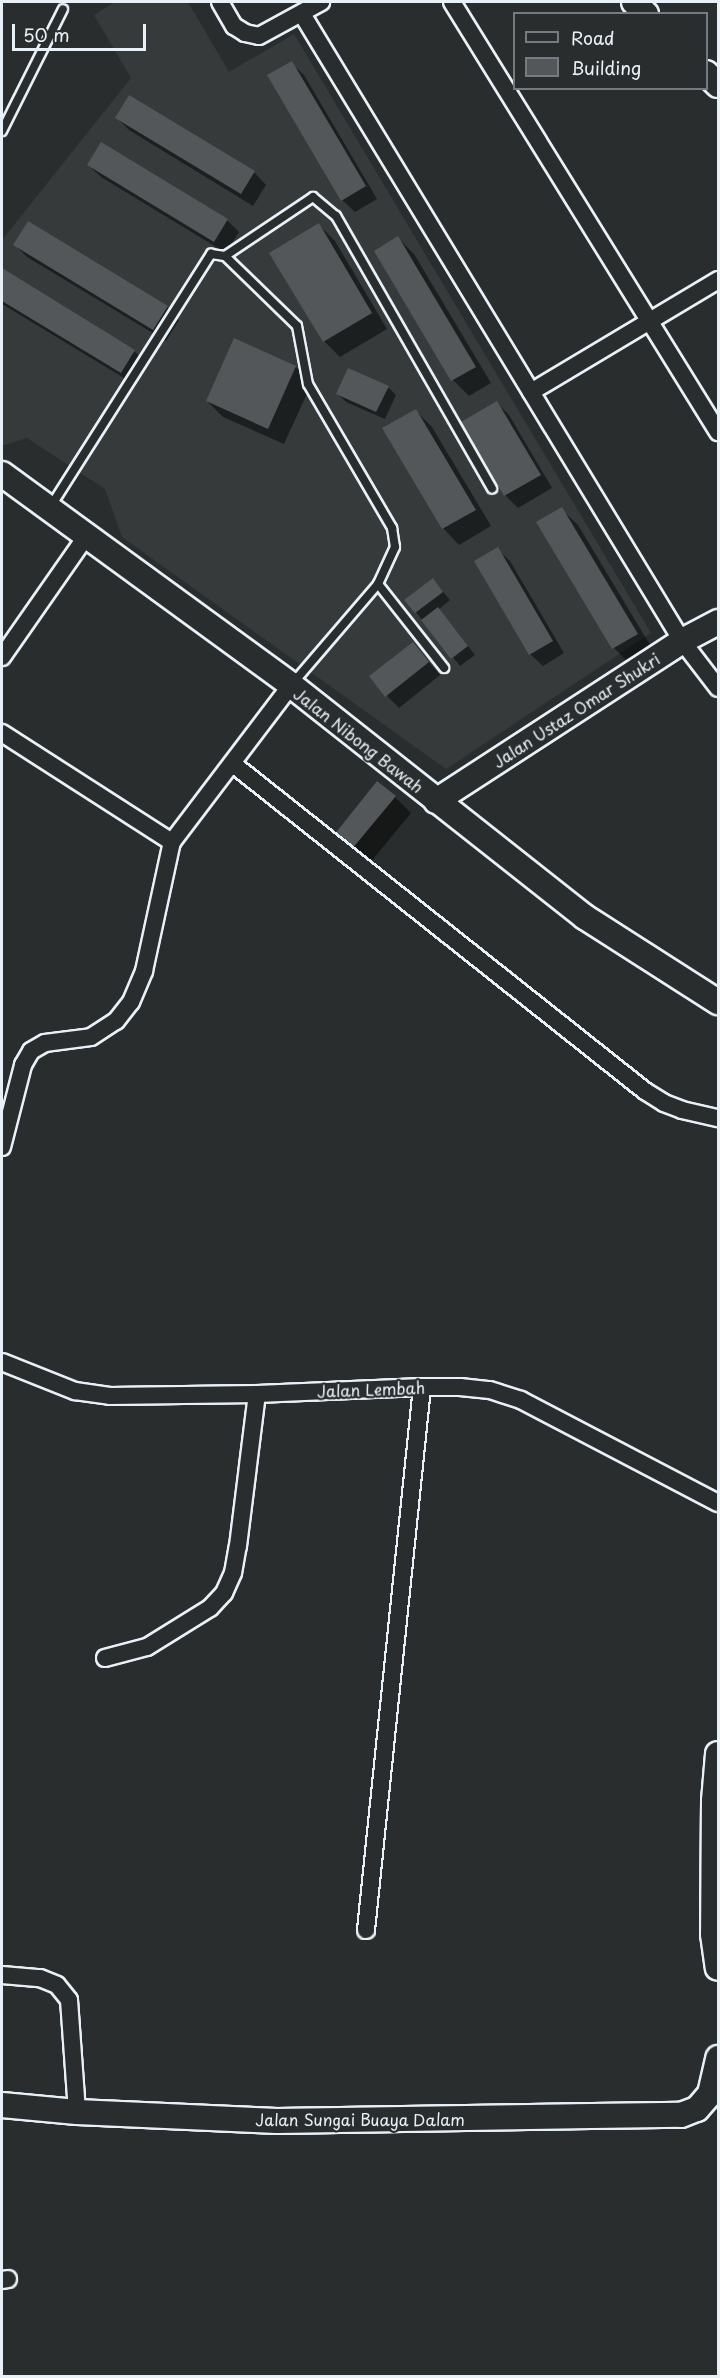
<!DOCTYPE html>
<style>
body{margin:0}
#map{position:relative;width:720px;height:2378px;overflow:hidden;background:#2a2d2e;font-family:"Playpen Sans",sans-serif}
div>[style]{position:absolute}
.built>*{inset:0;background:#363a3b}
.shadow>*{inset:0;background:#0007}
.building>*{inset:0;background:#535759}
.roads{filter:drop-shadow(2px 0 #e8f1f8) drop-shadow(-2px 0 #e8f1f8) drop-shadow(0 2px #e8f1f8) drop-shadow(0 -2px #e8f1f8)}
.lane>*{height:8px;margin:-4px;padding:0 4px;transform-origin:4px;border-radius:4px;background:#2a2d2e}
.street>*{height:16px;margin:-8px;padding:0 8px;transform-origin:8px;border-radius:8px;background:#2a2d2e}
.secondary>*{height:24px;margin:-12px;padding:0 12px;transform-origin:12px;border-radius:12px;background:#2a2d2e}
span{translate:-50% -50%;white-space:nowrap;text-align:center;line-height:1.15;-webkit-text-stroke:4.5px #2a2d2e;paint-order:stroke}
.street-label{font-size:16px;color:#e8f1f8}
.frame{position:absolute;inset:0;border:3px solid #e8f1f8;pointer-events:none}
.legend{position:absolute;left:513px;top:12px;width:195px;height:78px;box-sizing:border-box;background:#2a2d2e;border:2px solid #767b7f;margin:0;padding:8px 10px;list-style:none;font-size:18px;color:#e8f1f8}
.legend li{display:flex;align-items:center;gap:12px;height:30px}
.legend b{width:30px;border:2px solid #767b7f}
.scale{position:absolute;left:12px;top:24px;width:134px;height:27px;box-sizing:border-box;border:3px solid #e8f1f8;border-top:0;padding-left:8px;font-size:18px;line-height:21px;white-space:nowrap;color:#e8f1f8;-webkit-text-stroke:4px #2a2d2e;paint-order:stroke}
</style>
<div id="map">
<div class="built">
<i style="clip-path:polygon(115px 2px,188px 2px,229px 72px,294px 34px,651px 633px,446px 769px,122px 537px,105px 489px,27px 438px,2px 446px,2px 240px,131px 78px,94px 15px)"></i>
</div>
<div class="shadow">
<i style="clip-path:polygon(291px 63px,304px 75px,377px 199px,355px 212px,342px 200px)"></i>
<i style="clip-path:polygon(130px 97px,254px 172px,266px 185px,253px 206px,129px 130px,117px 118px)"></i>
<i style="clip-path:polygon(88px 165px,227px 220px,239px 232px,226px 253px,101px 177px)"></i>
<i style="clip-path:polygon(319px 225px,335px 241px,387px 329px,340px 357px,324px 341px)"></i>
<i style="clip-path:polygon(398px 238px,414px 254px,491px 383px,469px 396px,453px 380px,376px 251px)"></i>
<i style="clip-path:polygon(15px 245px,167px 307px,179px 320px,166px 341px,27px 257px)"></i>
<i style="clip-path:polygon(2px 270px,134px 351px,147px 363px,134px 384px,2px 304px)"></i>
<i style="clip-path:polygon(234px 340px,296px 367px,312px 383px,284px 444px,223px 417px,207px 401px)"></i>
<i style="clip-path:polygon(388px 387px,396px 395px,385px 419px,346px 402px,338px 394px)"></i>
<i style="clip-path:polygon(497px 403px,509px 415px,552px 488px,518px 508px,505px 495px,463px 422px)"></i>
<i style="clip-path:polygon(416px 411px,432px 427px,491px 526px,459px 545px,443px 528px,384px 429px)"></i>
<i style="clip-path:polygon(561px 509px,578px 525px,653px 650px,630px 664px,614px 648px)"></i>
<i style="clip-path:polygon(497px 549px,510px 561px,564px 653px,543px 666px,530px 654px)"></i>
<i style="clip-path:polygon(433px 580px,450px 600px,439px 609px,475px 655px,460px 666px,406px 600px)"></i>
<i style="clip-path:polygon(413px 644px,440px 675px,399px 708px,387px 696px)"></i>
<i style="clip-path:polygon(395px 797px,411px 813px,369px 864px,336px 835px)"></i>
</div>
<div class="building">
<i style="clip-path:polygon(292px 61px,366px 186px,341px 201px,267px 75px)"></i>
<i style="clip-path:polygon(129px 95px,255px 171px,241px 194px,115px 118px)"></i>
<i style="clip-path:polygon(101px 142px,228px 219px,214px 242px,87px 165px)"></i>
<i style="clip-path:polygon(28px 221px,168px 306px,153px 330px,13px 245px)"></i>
<i style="clip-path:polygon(319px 223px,372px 313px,323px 342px,269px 253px)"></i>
<i style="clip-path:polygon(398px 236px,476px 367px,451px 381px,374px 251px)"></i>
<i style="clip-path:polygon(2px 268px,135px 350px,121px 373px,2px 301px)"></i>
<i style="clip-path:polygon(234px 338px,296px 366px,268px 429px,206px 401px)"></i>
<i style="clip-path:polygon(348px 368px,389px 386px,376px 412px,336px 394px)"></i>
<i style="clip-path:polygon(497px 401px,541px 475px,504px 496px,461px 422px)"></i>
<i style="clip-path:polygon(416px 409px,476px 510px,442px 529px,382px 428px)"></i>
<i style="clip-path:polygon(562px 507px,638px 634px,612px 649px,536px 522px)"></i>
<i style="clip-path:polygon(498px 547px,553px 641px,529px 655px,474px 561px)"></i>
<i style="clip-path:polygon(433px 578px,443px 592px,415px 613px,404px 600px)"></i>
<i style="clip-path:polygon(438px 607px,468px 646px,451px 659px,421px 620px)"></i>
<i style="clip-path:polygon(413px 642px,429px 662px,385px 697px,369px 676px)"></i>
<i style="clip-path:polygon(377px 781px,396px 796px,352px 849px,334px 835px)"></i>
</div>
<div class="roads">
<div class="lane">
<i style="left:2px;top:131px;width:136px;rotate:-63.4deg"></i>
<i style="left:225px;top:256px;width:106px;rotate:-33.8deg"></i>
<i style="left:313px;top:197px;width:30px;rotate:40deg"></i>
<i style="left:336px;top:216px;width:314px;rotate:60.2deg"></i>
<i style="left:51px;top:506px;width:299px;rotate:-57.6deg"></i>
<i style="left:211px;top:254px;width:14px;rotate:8deg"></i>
<i style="left:225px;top:256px;width:100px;rotate:44.2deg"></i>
<i style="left:297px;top:326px;width:59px;rotate:79.3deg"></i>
<i style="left:308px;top:384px;width:167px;rotate:59.7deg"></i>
<i style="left:392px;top:528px;width:19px;rotate:81deg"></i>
<i style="left:395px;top:547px;width:41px;rotate:114.7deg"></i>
<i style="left:378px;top:584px;width:130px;rotate:130.6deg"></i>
<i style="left:378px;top:584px;width:107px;rotate:51.8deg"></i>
</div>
<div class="street">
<i style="left:220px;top:2px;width:28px;rotate:60deg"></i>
<i style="left:234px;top:26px;width:13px;rotate:32deg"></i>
<i style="left:245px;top:33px;width:14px;rotate:12deg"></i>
<i style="left:259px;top:36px;width:71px;rotate:-28.7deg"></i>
<i style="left:452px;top:2px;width:506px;rotate:58.26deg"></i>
<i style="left:302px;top:14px;width:733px;rotate:58.78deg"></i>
<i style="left:682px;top:641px;width:59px;rotate:52.5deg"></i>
<i style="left:531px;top:392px;width:218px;rotate:-30.9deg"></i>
<i style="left:2px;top:657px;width:149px;rotate:-55.1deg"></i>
<i style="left:2px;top:733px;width:202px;rotate:32.7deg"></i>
<i style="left:233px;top:764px;width:526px;rotate:38.44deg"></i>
<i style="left:645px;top:1091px;width:22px;rotate:32deg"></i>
<i style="left:664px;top:1103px;width:19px;rotate:21deg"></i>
<i style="left:682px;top:1110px;width:37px;rotate:13deg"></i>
<i style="left:2px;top:1147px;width:85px;rotate:-75.6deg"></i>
<i style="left:23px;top:1065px;width:16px;rotate:-60deg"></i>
<i style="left:31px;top:1051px;width:16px;rotate:-30deg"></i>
<i style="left:45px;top:1043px;width:46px;rotate:-7.4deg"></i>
<i style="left:91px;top:1037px;width:30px;rotate:-33deg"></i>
<i style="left:116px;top:1021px;width:24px;rotate:-52deg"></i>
<i style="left:131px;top:1002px;width:34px;rotate:-67deg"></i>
<i style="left:144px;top:971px;width:132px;rotate:-77.8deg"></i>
<i style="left:172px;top:842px;width:197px;rotate:-52.8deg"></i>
<i style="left:2px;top:1362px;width:79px;rotate:21.7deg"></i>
<i style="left:75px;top:1391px;width:35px;rotate:8deg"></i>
<i style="left:110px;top:1396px;width:147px;rotate:-0.8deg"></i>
<i style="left:257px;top:1394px;width:165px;rotate:-2.4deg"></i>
<i style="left:422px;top:1387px;width:38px"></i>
<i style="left:460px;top:1387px;width:30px;rotate:6deg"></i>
<i style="left:490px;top:1390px;width:33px;rotate:18deg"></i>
<i style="left:521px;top:1400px;width:222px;rotate:27.6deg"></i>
<i style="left:105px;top:1658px;width:43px;rotate:-14.7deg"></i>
<i style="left:147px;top:1647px;width:74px;rotate:-31.8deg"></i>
<i style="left:210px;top:1608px;width:21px;rotate:-47deg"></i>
<i style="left:224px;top:1593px;width:22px;rotate:-66deg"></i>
<i style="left:233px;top:1573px;width:27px;rotate:-80deg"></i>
<i style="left:238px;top:1546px;width:153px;rotate:-82.9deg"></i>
<i style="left:366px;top:1930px;width:546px;rotate:-84.11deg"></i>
<i style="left:2px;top:1975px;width:38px;rotate:5deg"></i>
<i style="left:40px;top:1978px;width:18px;rotate:22deg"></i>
<i style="left:57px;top:1985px;width:19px;rotate:51deg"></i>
<i style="left:69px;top:2000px;width:112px;rotate:85.9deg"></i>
<i style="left:2px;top:2280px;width:6px;rotate:-9deg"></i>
</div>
<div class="secondary">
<i style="left:634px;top:2px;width:17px;rotate:45deg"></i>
<i style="left:706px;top:73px;width:17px;rotate:45deg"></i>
<i style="left:2px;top:474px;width:358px;rotate:36.1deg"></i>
<i style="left:291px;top:685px;width:375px;rotate:38.3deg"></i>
<i style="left:585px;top:917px;width:158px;rotate:32.6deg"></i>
<i style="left:436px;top:801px;width:293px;rotate:-33deg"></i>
<i style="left:682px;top:641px;width:41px;rotate:-27.8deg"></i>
<i style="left:718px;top:1754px;width:47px;rotate:94.9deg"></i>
<i style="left:714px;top:1801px;width:133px;rotate:90.4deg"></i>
<i style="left:713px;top:1934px;width:34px;rotate:82deg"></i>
<i style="left:2px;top:2105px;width:75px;rotate:5.3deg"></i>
<i style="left:77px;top:2112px;width:200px;rotate:2.6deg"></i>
<i style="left:277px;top:2121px;width:404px;rotate:-0.9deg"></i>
<i style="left:681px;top:2115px;width:17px;rotate:-21deg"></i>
<i style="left:697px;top:2109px;width:20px;rotate:-49deg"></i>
<i style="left:710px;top:2094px;width:37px;rotate:-77deg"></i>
</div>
</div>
<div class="street-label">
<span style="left:576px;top:710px;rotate:-33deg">Jalan Ustaz Omar Shukri</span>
<span style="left:359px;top:740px;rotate:38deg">Jalan Nibong Bawah</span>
<span style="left:371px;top:1389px;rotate:-2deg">Jalan Lembah</span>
<span style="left:360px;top:2119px">Jalan Sungai Buaya Dalam</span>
</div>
<div class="frame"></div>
<ul class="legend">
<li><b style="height:8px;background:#2a2d2e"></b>Road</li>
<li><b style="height:16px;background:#535759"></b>Building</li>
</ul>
<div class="scale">50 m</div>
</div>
